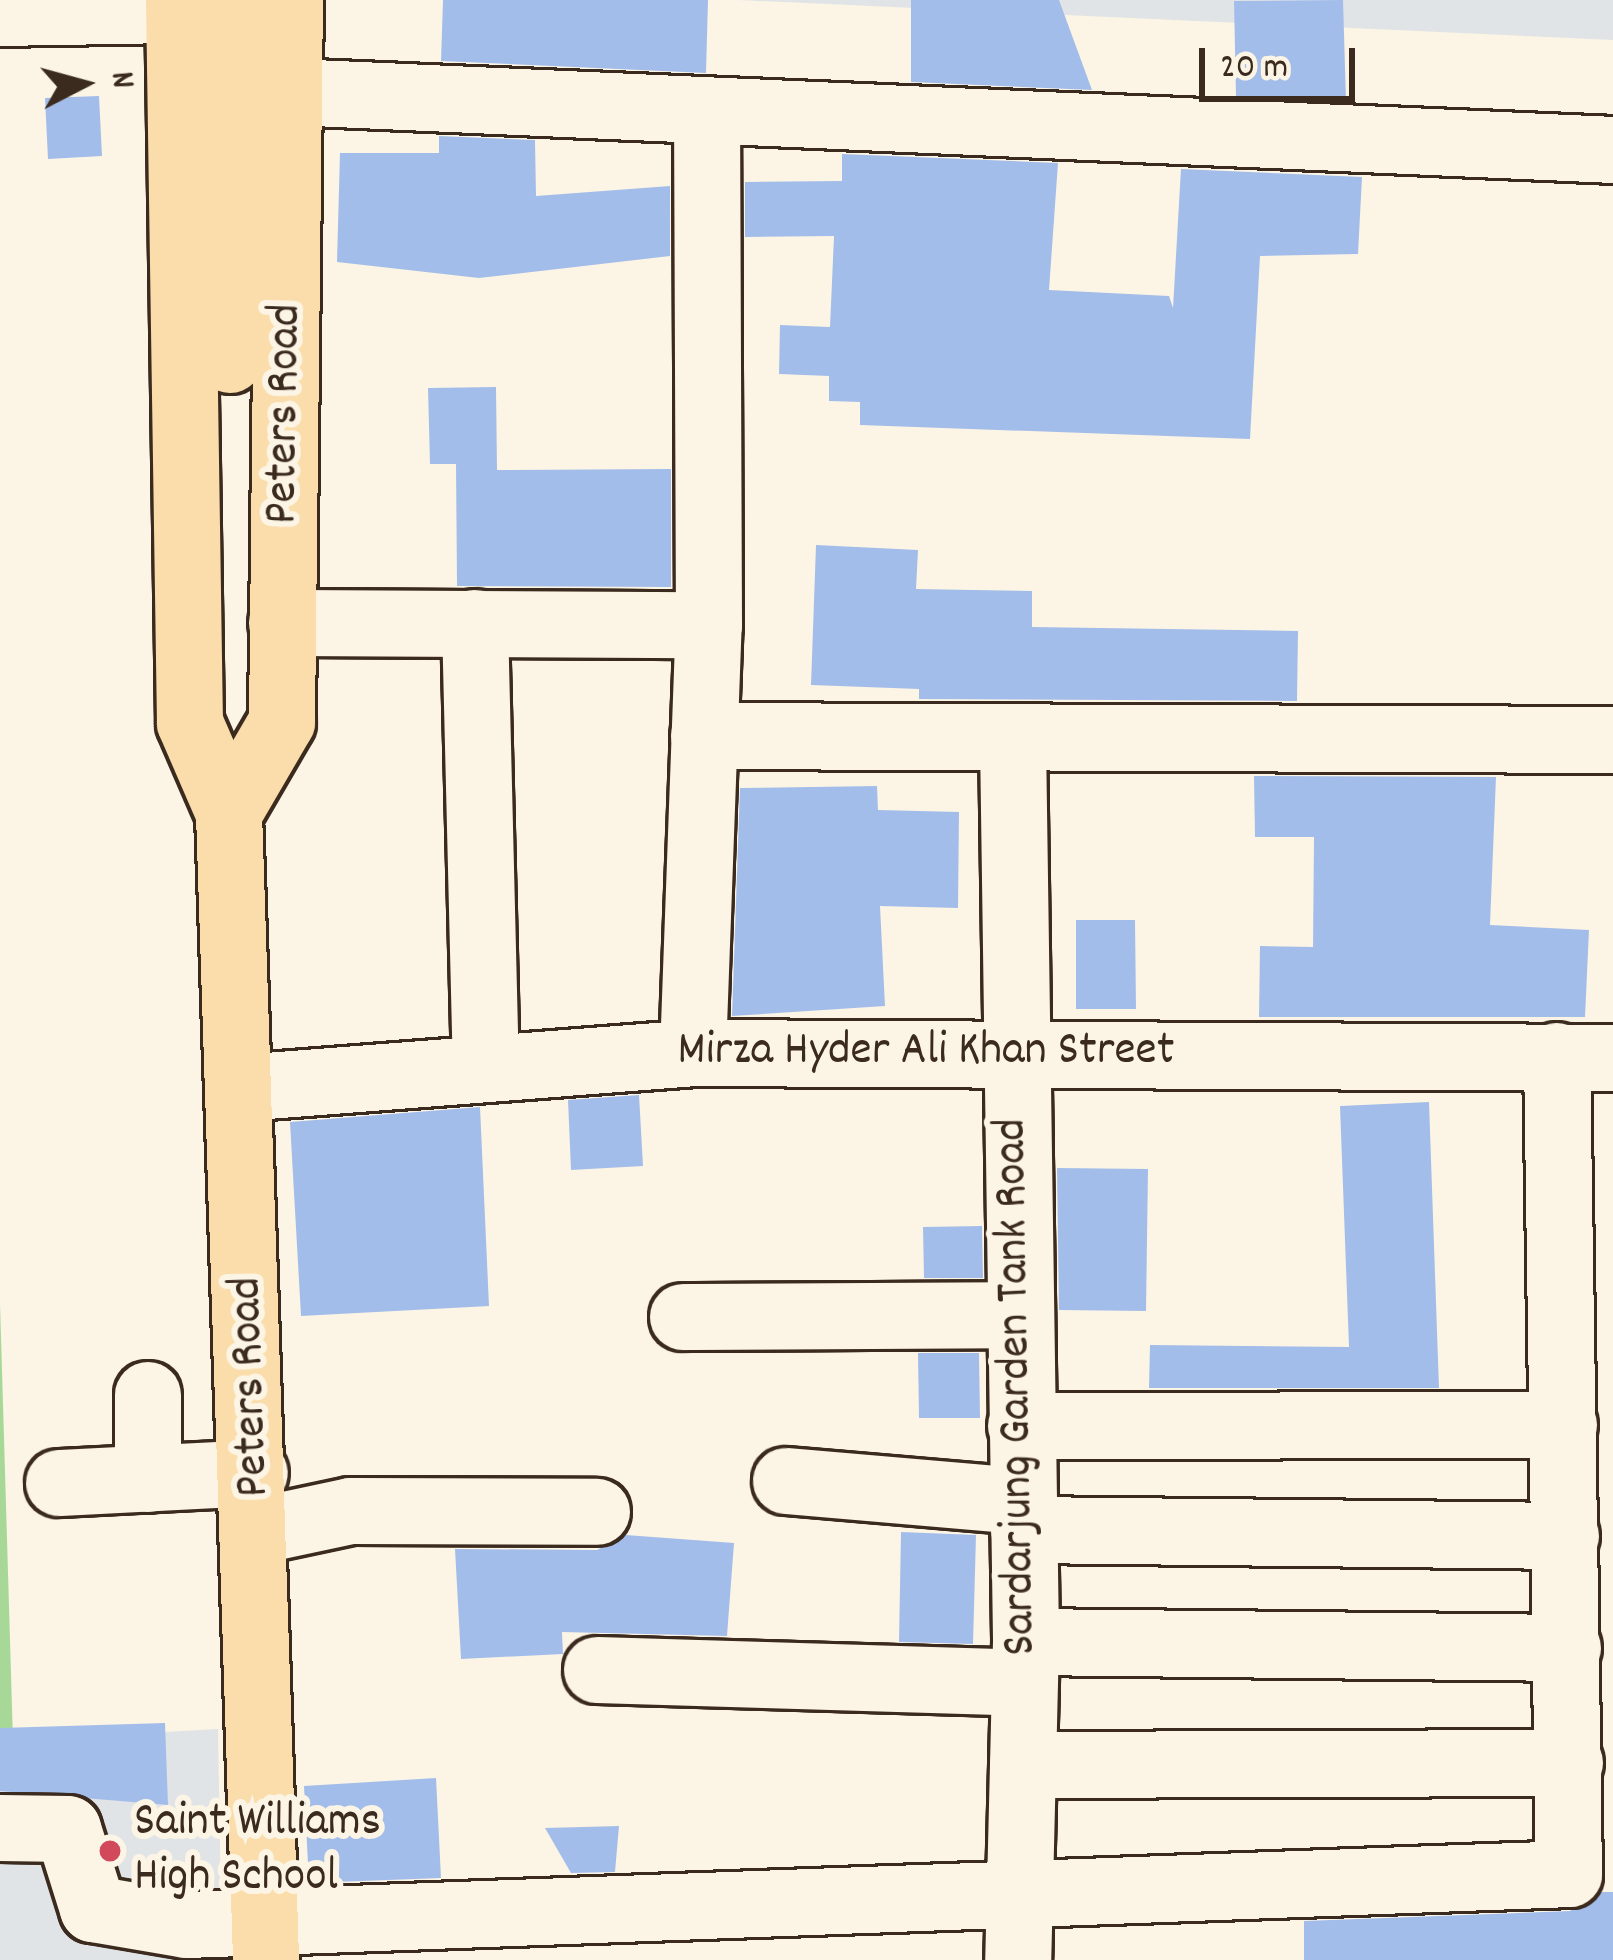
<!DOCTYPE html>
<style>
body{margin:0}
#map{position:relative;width:1613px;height:1960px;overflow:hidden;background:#fcf5e5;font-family:Dekko,sans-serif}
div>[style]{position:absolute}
.built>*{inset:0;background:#e1e4e6}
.green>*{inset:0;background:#a7d898}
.building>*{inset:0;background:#a3bdea}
.roads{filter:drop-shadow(3px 0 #3b2a1e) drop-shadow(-3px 0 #3b2a1e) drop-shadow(0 3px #3b2a1e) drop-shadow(0 -3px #3b2a1e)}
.minor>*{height:66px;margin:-33px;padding:0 33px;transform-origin:33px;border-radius:33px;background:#fcf5e5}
.major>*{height:66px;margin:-33px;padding:0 33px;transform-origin:33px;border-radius:33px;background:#faddab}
.dots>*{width:33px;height:33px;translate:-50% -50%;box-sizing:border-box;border:6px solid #fcf5e5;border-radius:50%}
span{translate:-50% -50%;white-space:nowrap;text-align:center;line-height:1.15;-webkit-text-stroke:12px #fcf5e5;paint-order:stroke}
.street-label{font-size:48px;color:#3b2a1e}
.poi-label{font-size:48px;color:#3b2a1e}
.left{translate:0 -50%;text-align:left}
.north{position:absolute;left:24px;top:24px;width:120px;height:120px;-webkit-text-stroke:9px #fcf5e5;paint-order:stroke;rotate:84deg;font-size:33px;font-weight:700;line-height:48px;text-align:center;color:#3b2a1e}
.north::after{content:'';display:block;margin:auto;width:42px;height:54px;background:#3b2a1e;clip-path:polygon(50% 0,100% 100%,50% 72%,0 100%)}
.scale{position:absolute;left:1199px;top:48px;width:156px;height:54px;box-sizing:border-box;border:6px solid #3b2a1e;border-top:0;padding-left:15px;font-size:36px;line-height:42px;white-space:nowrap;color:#3b2a1e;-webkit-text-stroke:9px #fcf5e5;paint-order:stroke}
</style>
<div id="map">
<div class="built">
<i style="clip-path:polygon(738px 0,1613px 0,1613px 40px)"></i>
<i style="clip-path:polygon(218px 1729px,222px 1960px,0 1960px,0 1741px)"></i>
</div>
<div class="green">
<i style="clip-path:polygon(0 1303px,13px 1741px,0 1741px)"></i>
</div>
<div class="building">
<i style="clip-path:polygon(443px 0,708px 0,706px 73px,441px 61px)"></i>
<i style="clip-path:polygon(911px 0,1059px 0,1092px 90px,911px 82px)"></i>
<i style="clip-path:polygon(1343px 0,1346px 101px,1236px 96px,1234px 1px)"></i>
<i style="clip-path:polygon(99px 96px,102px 156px,48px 159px,45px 98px)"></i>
<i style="clip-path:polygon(439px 136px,535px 140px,536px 196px,670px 186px,670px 256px,479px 278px,337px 262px,340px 153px,439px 153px)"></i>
<i style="clip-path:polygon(842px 154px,1058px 163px,1049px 290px,1169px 296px,1173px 308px,1181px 169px,1362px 177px,1358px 254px,1260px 256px,1250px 439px,860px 425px,860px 402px,829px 401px,829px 376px,779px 374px,780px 325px,830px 327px,834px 236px,745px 237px,745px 182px,842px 181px)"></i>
<i style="clip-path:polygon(496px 387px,497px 470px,671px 469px,671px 587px,457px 586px,456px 464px,430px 464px,428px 388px)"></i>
<i style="clip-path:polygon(816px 545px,918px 550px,916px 589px,1032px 591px,1032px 627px,1298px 631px,1297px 701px,919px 699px,919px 689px,811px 685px)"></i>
<i style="clip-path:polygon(1254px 776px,1496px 777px,1490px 925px,1589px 930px,1585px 1017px,1259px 1017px,1260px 946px,1313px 947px,1314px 837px,1255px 837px)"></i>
<i style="clip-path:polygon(877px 786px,878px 810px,959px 812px,958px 908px,880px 906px,885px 1006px,732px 1016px,740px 788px)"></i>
<i style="clip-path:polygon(1076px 920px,1135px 920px,1136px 1009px,1076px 1009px)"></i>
<i style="clip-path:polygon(639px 1095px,643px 1166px,571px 1170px,568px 1100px)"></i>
<i style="clip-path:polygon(1429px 1102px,1439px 1388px,1149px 1388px,1150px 1345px,1349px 1347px,1340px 1106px)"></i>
<i style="clip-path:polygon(480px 1107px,489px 1306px,301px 1316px,290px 1122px)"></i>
<i style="clip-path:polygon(1057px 1168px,1148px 1169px,1146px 1311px,1059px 1310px)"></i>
<i style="clip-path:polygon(982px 1226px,983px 1278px,924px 1278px,923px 1227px)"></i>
<i style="clip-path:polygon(918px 1353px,979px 1353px,980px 1418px,919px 1418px)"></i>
<i style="clip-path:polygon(901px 1532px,976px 1535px,973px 1644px,899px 1642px)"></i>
<i style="clip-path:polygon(626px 1535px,734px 1543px,727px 1636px,562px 1632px,563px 1654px,461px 1659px,455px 1549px,597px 1550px)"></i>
<i style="clip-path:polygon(165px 1723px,168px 1805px,0 1791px,0 1728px)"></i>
<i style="clip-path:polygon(436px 1778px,441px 1878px,309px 1883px,304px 1786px)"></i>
<i style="clip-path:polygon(619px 1826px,615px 1872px,571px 1873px,545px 1828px)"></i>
<i style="clip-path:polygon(1602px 1892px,1613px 1892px,1613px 1960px,1304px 1960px,1304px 1921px,1570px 1911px)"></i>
</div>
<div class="roads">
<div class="minor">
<i style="left:0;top:13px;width:179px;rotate:-1deg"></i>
<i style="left:291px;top:92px;width:1323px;rotate:2.51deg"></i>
<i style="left:282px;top:623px;width:427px;rotate:0.3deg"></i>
<i style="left:475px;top:623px;width:442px;rotate:88.6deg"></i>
<i style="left:704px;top:736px;width:909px;rotate:0.25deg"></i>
<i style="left:1013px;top:741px;width:901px;rotate:89.17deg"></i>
<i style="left:1026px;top:1642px;width:318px;rotate:91.4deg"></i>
<i style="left:693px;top:1053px;width:428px;rotate:-87.9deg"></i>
<i style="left:709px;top:625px;width:513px;rotate:-90.22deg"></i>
<i style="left:241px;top:1088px;width:453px;rotate:-4.4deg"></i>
<i style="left:693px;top:1053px;width:920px;rotate:0.31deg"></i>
<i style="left:683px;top:1317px;width:332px;rotate:-0.3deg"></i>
<i style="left:148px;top:1395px;width:84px;rotate:90deg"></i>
<i style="left:1021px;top:1426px;width:543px;rotate:-0.11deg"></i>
<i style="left:786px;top:1481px;width:235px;rotate:4.9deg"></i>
<i style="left:59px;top:1483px;width:196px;rotate:-2.9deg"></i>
<i style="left:1024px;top:1530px;width:542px;rotate:0.63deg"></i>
<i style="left:257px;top:1531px;width:96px;rotate:-12deg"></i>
<i style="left:351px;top:1511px;width:246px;rotate:0.2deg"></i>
<i style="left:1026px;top:1642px;width:542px;rotate:0.63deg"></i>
<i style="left:597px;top:1670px;width:427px;rotate:1.7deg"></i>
<i style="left:1023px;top:1765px;width:547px;rotate:-0.21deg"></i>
<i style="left:0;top:1828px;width:68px;rotate:0.8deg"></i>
<i style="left:68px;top:1829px;width:84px;rotate:72.6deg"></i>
<i style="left:93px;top:1909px;width:95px;rotate:9.7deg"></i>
<i style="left:187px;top:1925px;width:1383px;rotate:-2.11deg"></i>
<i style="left:1569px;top:1874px;width:818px;rotate:-90.84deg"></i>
</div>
<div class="major">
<i style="left:179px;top:0;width:723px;rotate:89.13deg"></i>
<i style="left:190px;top:723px;width:98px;rotate:66.6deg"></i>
<i style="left:229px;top:813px;width:1148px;rotate:88.15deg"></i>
<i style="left:228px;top:0;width:360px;rotate:89.7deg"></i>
<i style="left:229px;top:813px;width:105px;rotate:-59.8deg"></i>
<i style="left:282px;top:722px;width:722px;rotate:-89.37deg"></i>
</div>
</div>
<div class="dots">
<i style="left:110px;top:1851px;background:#d1495b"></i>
</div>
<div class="street-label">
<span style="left:286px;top:414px;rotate:-89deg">Peters Road</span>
<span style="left:926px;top:1053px">Mirza Hyder Ali Khan Street</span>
<span style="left:252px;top:1387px;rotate:-92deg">Peters Road</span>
<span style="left:1018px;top:1387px;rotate:-91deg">Sardarjung Garden Tank Road</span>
</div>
<div class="poi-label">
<span class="left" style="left:134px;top:1851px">Saint Williams<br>High School</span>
</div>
<div class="north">N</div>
<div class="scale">20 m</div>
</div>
